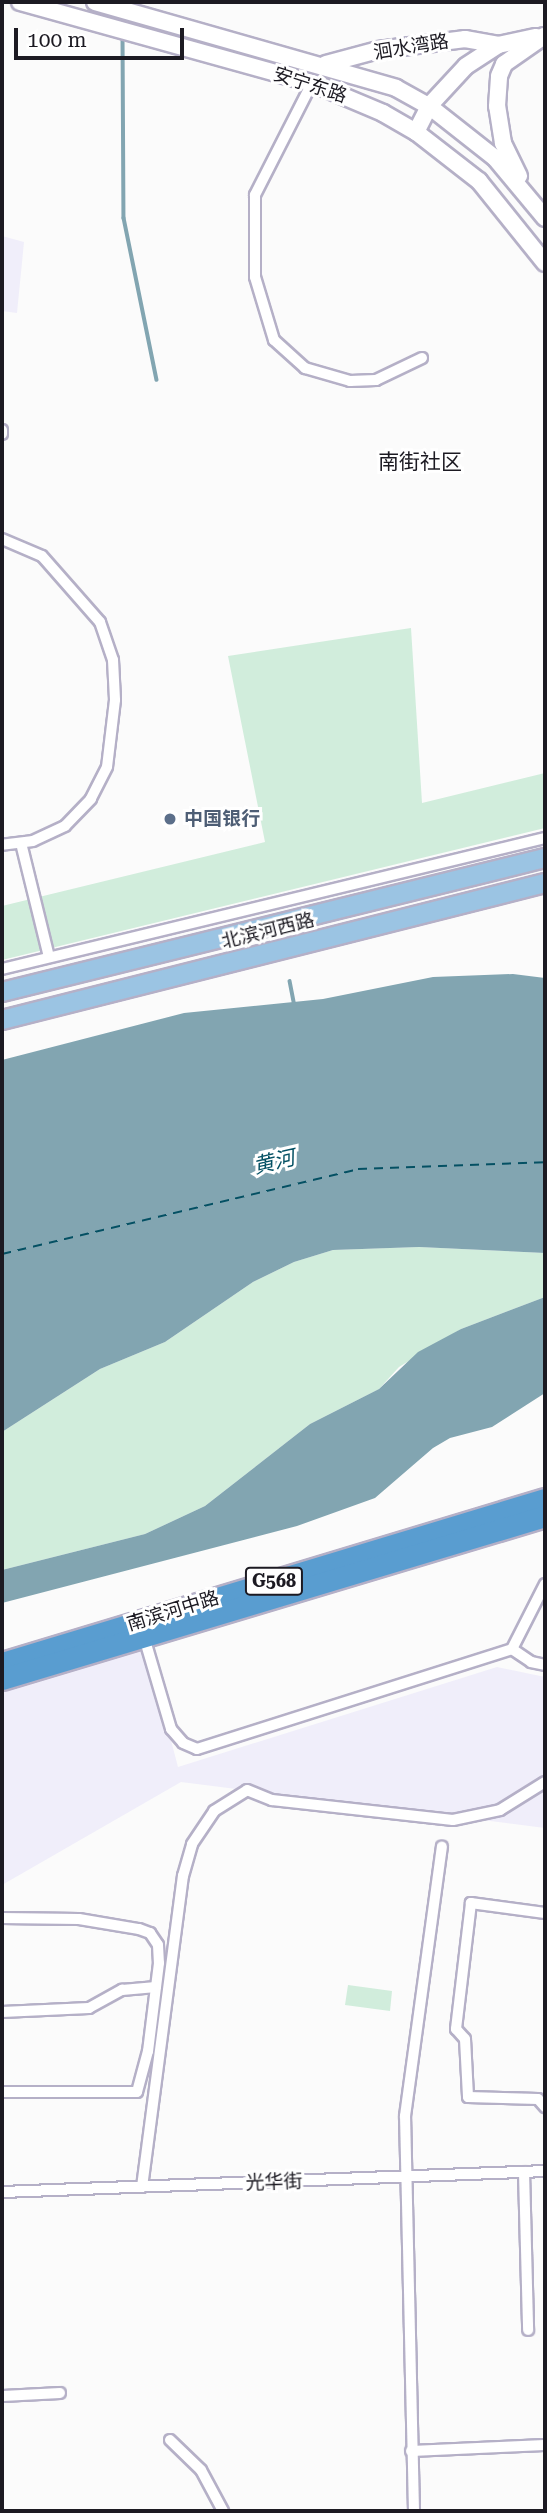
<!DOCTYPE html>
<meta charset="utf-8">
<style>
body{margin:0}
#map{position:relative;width:547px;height:2513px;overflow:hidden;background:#fbfbfb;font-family:"Roboto Serif","Noto Sans SC",serif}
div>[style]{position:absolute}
.built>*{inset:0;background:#f0eefa}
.green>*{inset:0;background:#d1eddc}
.water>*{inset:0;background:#82a5b1}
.stream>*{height:3.5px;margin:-1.75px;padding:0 1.75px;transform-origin:1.75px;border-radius:1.75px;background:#82a5b1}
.ferry>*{height:2px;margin-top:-1px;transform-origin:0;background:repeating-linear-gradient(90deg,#045063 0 9px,transparent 0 16px)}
.roads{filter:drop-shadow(2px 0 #b5b0c7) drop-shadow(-2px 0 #b5b0c7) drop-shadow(0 2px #b5b0c7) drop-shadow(0 -2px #b5b0c7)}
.street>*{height:10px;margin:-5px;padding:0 5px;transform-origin:5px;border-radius:5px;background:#fff}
.secondary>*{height:16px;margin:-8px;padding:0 8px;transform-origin:8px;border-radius:8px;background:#fff}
.primary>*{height:18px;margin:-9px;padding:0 9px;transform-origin:9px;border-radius:9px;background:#9bc4e3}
.highway>*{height:21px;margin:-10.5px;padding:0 10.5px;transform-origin:10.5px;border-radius:10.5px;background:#599dd0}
.dots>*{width:19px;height:19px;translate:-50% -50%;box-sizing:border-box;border:4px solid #fff;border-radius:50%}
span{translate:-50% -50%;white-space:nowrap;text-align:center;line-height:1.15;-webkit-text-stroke:6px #fff;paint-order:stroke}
.shield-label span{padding:2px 5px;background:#fff;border:2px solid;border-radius:5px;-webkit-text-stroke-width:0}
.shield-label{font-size:18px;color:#1c1a22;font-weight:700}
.street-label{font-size:19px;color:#1c1a22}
.service-label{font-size:19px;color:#4e5e75;font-weight:700}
.left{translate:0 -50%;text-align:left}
.neighbourhood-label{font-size:21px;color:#1c1a22}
.water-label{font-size:21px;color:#045063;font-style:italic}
.frame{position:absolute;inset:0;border:4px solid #1c1a22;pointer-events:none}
.scale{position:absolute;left:14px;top:28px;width:170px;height:32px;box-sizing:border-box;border:4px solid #1c1a22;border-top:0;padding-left:9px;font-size:21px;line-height:24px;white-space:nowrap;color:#1c1a22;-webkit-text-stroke:5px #fff;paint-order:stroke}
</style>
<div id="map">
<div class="built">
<i style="clip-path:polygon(2px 236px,24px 242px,17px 313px,2px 311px)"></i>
<i style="clip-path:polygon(144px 1637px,178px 1767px,497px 1667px,545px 1677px,545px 1828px,181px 1782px,2px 1885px,2px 1670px)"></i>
</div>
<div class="green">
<i style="clip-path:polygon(411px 628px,422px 803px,545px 773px,545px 828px,2px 960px,2px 906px,265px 842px,228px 656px)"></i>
<i style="clip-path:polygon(419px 1247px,545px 1253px,545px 1297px,461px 1329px,399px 1367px,379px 1389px,310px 1424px,205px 1506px,145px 1534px,2px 1570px,2px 1432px,100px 1369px,165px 1342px,253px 1282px,294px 1262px,333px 1250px)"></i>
<i style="clip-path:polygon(348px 1985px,392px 1991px,390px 2011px,345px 2005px)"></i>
</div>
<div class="water">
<i style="clip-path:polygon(513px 974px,545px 978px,545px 1253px,419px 1247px,333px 1250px,294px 1262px,253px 1282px,165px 1342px,100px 1369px,2px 1432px,2px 1060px,184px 1013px,323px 999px,433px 977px)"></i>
<i style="clip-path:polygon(545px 1297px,545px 1393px,492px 1427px,450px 1438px,433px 1448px,375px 1498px,297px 1526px,2px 1603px,2px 1570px,145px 1534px,205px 1506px,310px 1424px,379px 1389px,418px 1352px,461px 1329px)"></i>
</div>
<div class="stream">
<i style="left:123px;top:35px;width:183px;rotate:89.7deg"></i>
<i style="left:124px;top:218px;width:165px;rotate:78.5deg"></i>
<i style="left:290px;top:981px;width:26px;rotate:79deg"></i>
</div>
<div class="ferry">
<i style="left:2px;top:1254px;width:366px;rotate:-13.4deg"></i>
<i style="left:358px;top:1169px;width:187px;rotate:-2.1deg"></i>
</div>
<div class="roads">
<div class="street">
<i style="left:312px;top:83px;width:126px;rotate:117deg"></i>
<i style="left:255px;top:195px;width:82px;rotate:90deg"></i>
<i style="left:255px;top:277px;width:66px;rotate:73.2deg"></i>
<i style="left:274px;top:340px;width:42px;rotate:42.1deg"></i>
<i style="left:305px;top:368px;width:47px;rotate:16.1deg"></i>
<i style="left:350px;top:381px;width:26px;rotate:-2deg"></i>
<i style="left:376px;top:380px;width:51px;rotate:-25.6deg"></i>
<i style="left:2px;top:434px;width:4px;rotate:-90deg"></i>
<i style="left:2px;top:539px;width:43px;rotate:23deg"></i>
<i style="left:42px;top:556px;width:88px;rotate:48.7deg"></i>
<i style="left:100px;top:622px;width:40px;rotate:71.1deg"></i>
<i style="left:113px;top:660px;width:40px;rotate:87.1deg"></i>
<i style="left:115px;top:700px;width:67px;rotate:96.8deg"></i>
<i style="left:107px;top:767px;width:36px;rotate:117deg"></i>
<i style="left:91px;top:799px;width:37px;rotate:134deg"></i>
<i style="left:65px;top:826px;width:35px;rotate:155deg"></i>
<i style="left:33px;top:841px;width:31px;rotate:173deg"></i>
<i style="left:21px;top:843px;width:117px;rotate:76.2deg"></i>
<i style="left:2px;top:969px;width:559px;rotate:-13.56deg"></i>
<i style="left:144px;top:1637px;width:96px;rotate:73.6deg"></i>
<i style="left:171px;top:1729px;width:18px;rotate:49deg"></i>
<i style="left:183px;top:1743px;width:15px;rotate:23deg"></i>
<i style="left:197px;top:1749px;width:330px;rotate:-17.6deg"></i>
<i style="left:512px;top:1649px;width:23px;rotate:34deg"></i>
<i style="left:531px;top:1662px;width:14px;rotate:12deg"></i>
<i style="left:512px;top:1649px;width:73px;rotate:-63.1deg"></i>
<i style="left:545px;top:1913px;width:75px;rotate:-172.3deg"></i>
<i style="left:471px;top:1903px;width:127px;rotate:96.8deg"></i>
<i style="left:456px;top:2029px;width:13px;rotate:48deg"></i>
<i style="left:465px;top:2039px;width:58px;rotate:87deg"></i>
<i style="left:468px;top:2097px;width:70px;rotate:1.6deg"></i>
<i style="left:538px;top:2099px;width:11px;rotate:49deg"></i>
<i style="left:2px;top:1918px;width:77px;rotate:0.7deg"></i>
<i style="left:79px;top:1919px;width:61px;rotate:9.5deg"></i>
<i style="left:139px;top:1929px;width:12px;rotate:20deg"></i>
<i style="left:150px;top:1933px;width:14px;rotate:56deg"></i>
<i style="left:158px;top:1945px;width:18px;rotate:87deg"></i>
<i style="left:159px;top:1963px;width:89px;rotate:97.1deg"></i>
<i style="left:148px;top:2051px;width:42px;rotate:105deg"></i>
<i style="left:137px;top:2092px;width:135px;rotate:180deg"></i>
<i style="left:2px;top:2012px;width:87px;rotate:-2.6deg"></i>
<i style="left:89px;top:2008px;width:38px;rotate:-29deg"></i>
<i style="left:122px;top:1990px;width:34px;rotate:-5deg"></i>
<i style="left:524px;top:2172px;width:158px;rotate:88.5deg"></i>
<i style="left:142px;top:2187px;width:314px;rotate:-82.5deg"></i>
<i style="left:183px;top:1876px;width:33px;rotate:-74deg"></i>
<i style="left:192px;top:1844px;width:40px;rotate:-56deg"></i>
<i style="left:214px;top:1811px;width:39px;rotate:-32deg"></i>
<i style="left:247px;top:1790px;width:27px;rotate:22deg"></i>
<i style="left:272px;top:1800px;width:182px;rotate:6.3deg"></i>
<i style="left:453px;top:1820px;width:48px;rotate:-12deg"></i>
<i style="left:500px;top:1810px;width:53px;rotate:-31.9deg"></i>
<i style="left:2px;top:2192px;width:543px;rotate:-2.21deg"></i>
<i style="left:2px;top:2396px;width:58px;rotate:-3deg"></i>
<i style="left:170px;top:2440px;width:43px;rotate:44.1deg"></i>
<i style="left:201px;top:2470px;width:47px;rotate:61.8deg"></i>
<i style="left:411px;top:2451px;width:134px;rotate:-2.6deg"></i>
<i style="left:414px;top:2511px;width:395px;rotate:-91.3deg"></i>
<i style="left:405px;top:2116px;width:272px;rotate:-82.2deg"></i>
</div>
<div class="secondary">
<i style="left:20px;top:2px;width:303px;rotate:15.5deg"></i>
<i style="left:312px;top:83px;width:77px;rotate:22.9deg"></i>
<i style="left:383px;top:113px;width:38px;rotate:30deg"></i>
<i style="left:416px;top:132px;width:80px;rotate:37.9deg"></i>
<i style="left:479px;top:181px;width:105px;rotate:51.2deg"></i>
<i style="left:95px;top:2px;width:313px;rotate:15.9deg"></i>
<i style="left:396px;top:88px;width:38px;rotate:29deg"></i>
<i style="left:429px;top:106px;width:84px;rotate:38.2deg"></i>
<i style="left:495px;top:158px;width:78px;rotate:50.2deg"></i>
<i style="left:326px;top:64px;width:54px;rotate:-15.1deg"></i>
<i style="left:378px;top:50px;width:88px;rotate:-7.2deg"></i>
<i style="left:465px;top:39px;width:34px;rotate:10deg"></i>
<i style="left:416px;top:132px;width:29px;rotate:-63deg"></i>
<i style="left:429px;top:106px;width:54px;rotate:-47.2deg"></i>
<i style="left:466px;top:66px;width:38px;rotate:-33deg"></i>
<i style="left:498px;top:45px;width:39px;rotate:-12deg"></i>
<i style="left:519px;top:176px;width:37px;rotate:-116deg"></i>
<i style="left:503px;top:143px;width:37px;rotate:-99deg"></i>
<i style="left:497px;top:106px;width:30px;rotate:-86deg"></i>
<i style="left:499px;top:76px;width:13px;rotate:-67deg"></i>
<i style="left:504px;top:64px;width:49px;rotate:-35deg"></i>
</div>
<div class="primary">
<i style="left:2px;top:992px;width:559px;rotate:-13.86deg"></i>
<i style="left:2px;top:1020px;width:560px;rotate:-14.16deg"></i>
</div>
<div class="highway">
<i style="left:2px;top:1663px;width:567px;rotate:-16.81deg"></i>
<i style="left:2px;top:1679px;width:567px;rotate:-16.71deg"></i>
</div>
</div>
<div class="dots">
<i style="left:170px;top:819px;background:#5c6f8a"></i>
</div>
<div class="shield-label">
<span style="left:274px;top:1581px">G568</span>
</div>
<div class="street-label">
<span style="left:411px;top:47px;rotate:-9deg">洄水湾路</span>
<span style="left:310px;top:85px;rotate:18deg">安宁东路</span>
<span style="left:268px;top:931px;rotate:-14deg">北滨河西路</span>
<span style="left:173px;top:1611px;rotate:-17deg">南滨河中路</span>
<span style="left:274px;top:2182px;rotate:-2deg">光华街</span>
</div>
<div class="service-label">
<span class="left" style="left:184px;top:819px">中国银行</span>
</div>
<div class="neighbourhood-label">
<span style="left:420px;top:462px">南街社区</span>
</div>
<div class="water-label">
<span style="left:274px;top:1162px;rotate:-13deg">黄河</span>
</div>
<div class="frame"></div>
<div class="scale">100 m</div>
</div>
